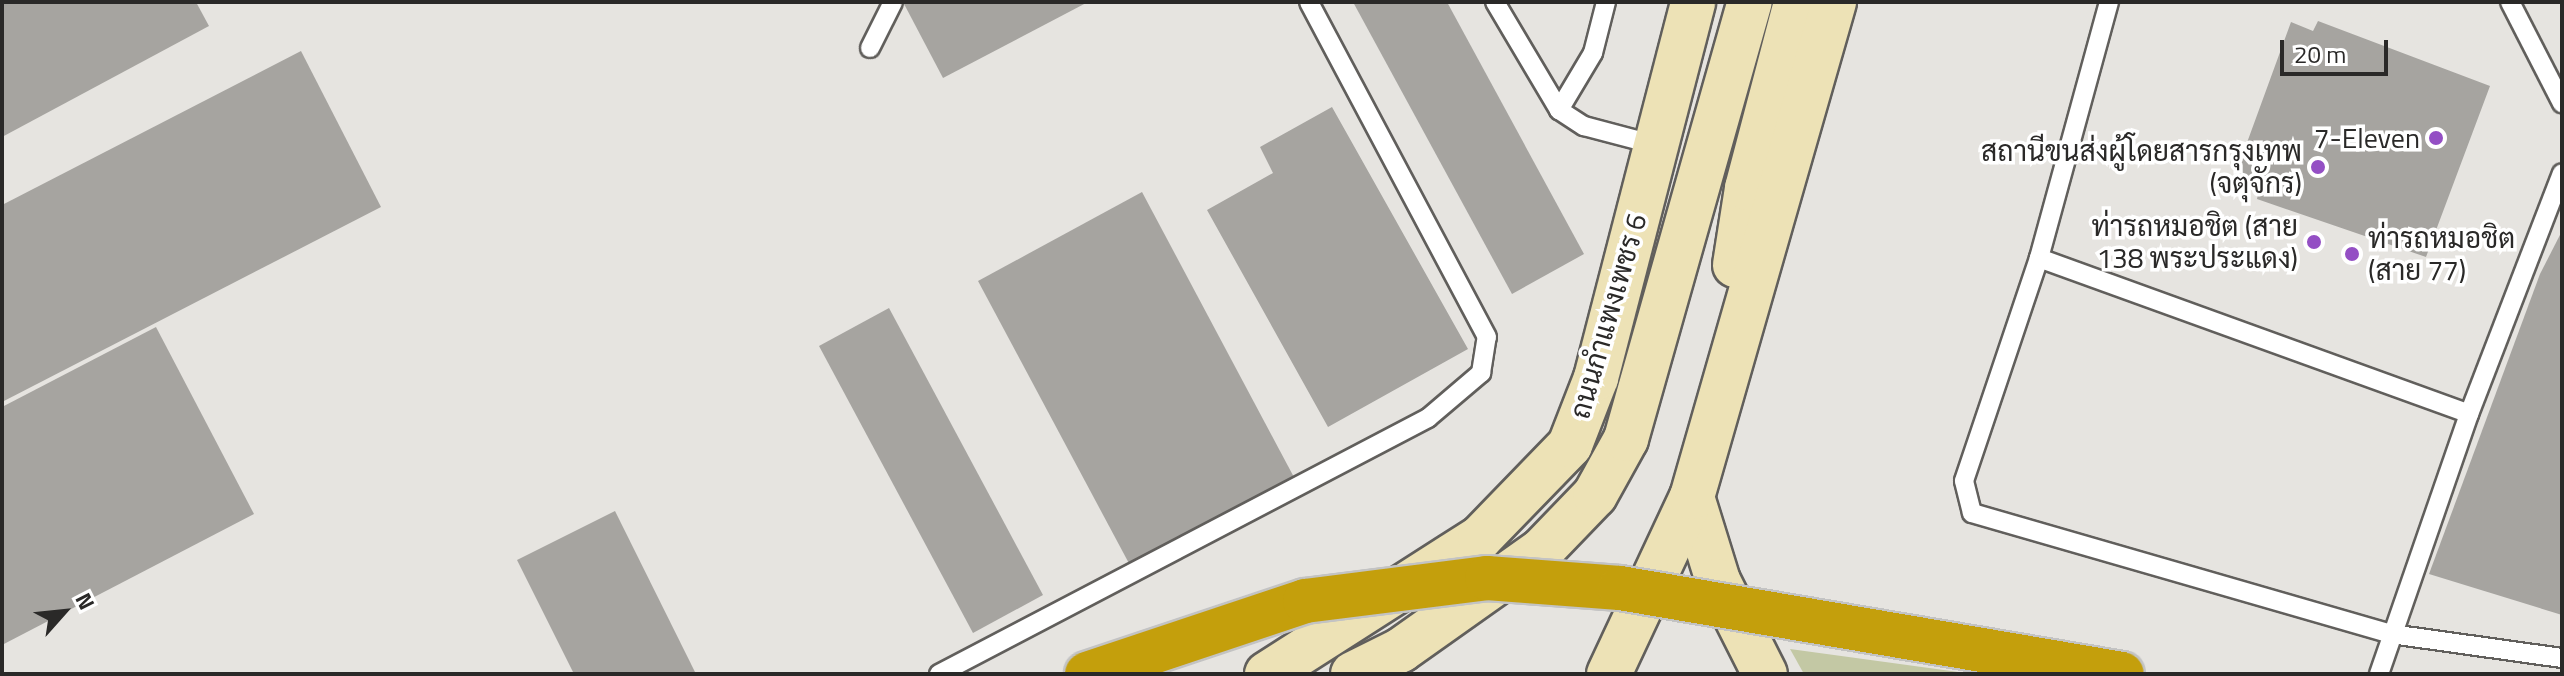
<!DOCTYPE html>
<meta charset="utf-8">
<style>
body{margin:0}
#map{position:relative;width:2564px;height:676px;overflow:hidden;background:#e6e4e0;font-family:"Titillium Web",Sarabun,sans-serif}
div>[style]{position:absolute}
.green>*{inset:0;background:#c3c8a4}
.building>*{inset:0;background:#a6a4a0}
.roads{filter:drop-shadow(2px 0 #615f5c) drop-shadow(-2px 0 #615f5c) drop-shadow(0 2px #615f5c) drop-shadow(0 -2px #615f5c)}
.lane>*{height:18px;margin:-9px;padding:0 9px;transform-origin:9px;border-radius:9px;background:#fff}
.secondary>*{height:44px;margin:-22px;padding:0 22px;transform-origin:22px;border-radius:22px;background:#ede2b6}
.bridges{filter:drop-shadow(2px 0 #c3c3c3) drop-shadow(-2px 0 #c3c3c3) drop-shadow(0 2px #c3c3c3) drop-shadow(0 -2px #c3c3c3)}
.highway-bridge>*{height:44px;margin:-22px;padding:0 22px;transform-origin:22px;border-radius:22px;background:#c49f0c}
.dots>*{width:22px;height:22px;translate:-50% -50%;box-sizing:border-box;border:4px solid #fff;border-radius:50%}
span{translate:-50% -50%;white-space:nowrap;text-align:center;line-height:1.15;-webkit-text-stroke:7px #fff;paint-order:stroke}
.poi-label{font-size:28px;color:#2a2928}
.right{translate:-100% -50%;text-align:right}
.left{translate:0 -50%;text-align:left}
.street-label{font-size:28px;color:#2a2928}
.frame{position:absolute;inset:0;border:4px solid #2a2928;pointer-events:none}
.north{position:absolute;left:24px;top:572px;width:80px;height:80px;-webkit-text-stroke:6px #fff;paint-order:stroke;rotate:63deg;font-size:22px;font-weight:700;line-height:32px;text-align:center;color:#2a2928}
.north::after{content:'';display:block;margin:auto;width:28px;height:36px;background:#2a2928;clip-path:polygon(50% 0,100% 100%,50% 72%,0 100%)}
.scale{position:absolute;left:2280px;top:40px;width:108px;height:36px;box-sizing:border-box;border:4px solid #2a2928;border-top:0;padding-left:10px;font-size:24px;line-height:28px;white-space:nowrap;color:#2a2928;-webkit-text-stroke:6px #fff;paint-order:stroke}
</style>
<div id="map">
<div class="green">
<i style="clip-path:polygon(1790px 649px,1973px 674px,1804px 674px)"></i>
</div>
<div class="building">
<i style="clip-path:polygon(2px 2px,196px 2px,209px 26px,2px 137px)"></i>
<i style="clip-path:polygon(903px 2px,1088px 2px,943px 78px)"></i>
<i style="clip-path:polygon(1353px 2px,1447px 2px,1584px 254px,1512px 294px)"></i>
<i style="clip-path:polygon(2318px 21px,2490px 86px,2426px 257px,2257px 199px,2259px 189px,2233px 181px,2291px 22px,2313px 31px)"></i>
<i style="clip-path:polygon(301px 51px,381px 207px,2px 402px,2px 205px)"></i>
<i style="clip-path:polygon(1332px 107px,1468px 349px,1328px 427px,1207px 210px,1273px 173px,1260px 147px)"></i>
<i style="clip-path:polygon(1142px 192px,1296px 481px,1132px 569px,978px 281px)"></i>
<i style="clip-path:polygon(2562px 231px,2562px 615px,2429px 574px,2540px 274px)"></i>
<i style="clip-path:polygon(889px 308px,1043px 595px,973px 633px,819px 346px)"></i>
<i style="clip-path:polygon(156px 327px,254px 514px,2px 645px,2px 407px)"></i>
<i style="clip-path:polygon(615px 511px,696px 674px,574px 674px,517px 560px)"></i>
</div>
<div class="roads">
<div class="lane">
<i style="left:1495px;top:2px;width:126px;rotate:59.3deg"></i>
<i style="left:1559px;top:110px;width:30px;rotate:33deg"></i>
<i style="left:1584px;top:126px;width:74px;rotate:14.8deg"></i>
<i style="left:2109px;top:2px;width:265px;rotate:105.3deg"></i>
<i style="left:2039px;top:258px;width:235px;rotate:108.6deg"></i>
<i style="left:1964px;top:481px;width:33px;rotate:76deg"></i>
<i style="left:1972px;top:513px;width:436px;rotate:16.1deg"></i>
<i style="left:2391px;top:634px;width:173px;rotate:8deg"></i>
<i style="left:2510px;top:2px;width:114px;rotate:62.8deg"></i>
<i style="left:870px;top:48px;width:51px;rotate:-63.4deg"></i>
<i style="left:1559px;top:110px;width:66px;rotate:-59.2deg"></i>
<i style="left:1593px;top:53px;width:53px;rotate:-75.7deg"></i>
<i style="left:2039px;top:258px;width:457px;rotate:19.9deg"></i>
<i style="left:939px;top:674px;width:552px;rotate:-27.63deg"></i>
<i style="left:1428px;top:418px;width:70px;rotate:-40.3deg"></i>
<i style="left:1481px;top:373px;width:36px;rotate:-81deg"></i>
<i style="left:1487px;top:337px;width:379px;rotate:-118deg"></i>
<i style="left:2379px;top:674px;width:275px;rotate:-70.9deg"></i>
<i style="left:2469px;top:414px;width:258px;rotate:-68.9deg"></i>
</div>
<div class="secondary">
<i style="left:1735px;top:265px;width:78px;rotate:-81.1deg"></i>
<i style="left:1747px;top:188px;width:192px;rotate:-75.2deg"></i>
<i style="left:1692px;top:497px;width:88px;rotate:72.8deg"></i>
<i style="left:1718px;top:581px;width:104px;rotate:63.2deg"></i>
<i style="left:1267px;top:674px;width:253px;rotate:-32.6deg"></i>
<i style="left:1480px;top:538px;width:129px;rotate:-45.9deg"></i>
<i style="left:1570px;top:445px;width:72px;rotate:-68.8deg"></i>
<i style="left:1596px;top:378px;width:388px;rotate:-75.5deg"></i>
<i style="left:1353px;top:674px;width:54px;rotate:-26.6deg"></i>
<i style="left:1401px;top:650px;width:173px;rotate:-35.3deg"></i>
<i style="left:1542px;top:550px;width:76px;rotate:-46.1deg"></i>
<i style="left:1595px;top:495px;width:64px;rotate:-61deg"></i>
<i style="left:1626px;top:439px;width:454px;rotate:-74.2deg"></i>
<i style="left:1609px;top:674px;width:195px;rotate:-64.9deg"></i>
<i style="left:1692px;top:497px;width:515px;rotate:-73.99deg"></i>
</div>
</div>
<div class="bridges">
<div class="highway-bridge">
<i style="left:1087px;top:674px;width:230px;rotate:-18.5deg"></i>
<i style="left:1305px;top:601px;width:183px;rotate:-7.2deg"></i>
<i style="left:1487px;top:578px;width:133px;rotate:4.3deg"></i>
<i style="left:1620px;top:588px;width:509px;rotate:9.72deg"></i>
</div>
</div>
<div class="dots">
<i style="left:2436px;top:138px;background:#944fc4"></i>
<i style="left:2318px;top:167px;background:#944fc4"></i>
<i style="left:2314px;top:242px;background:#944fc4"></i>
<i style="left:2352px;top:254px;background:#944fc4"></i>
</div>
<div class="poi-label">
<span class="right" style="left:2420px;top:138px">7-Eleven</span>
<span class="right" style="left:2302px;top:167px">สถานีขนส่งผู้โดยสารกรุงเทพ<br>(จตุจักร)</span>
<span class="right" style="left:2298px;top:242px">ท่ารถหมอชิต (สาย<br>138 พระประแดง)</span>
<span class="left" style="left:2368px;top:254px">ท่ารถหมอชิต<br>(สาย 77)</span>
</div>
<div class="street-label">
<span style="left:1608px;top:316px;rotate:-74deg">ถนนกำแพงเพชร 6</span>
</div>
<div class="frame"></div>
<div class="north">N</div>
<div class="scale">20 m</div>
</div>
